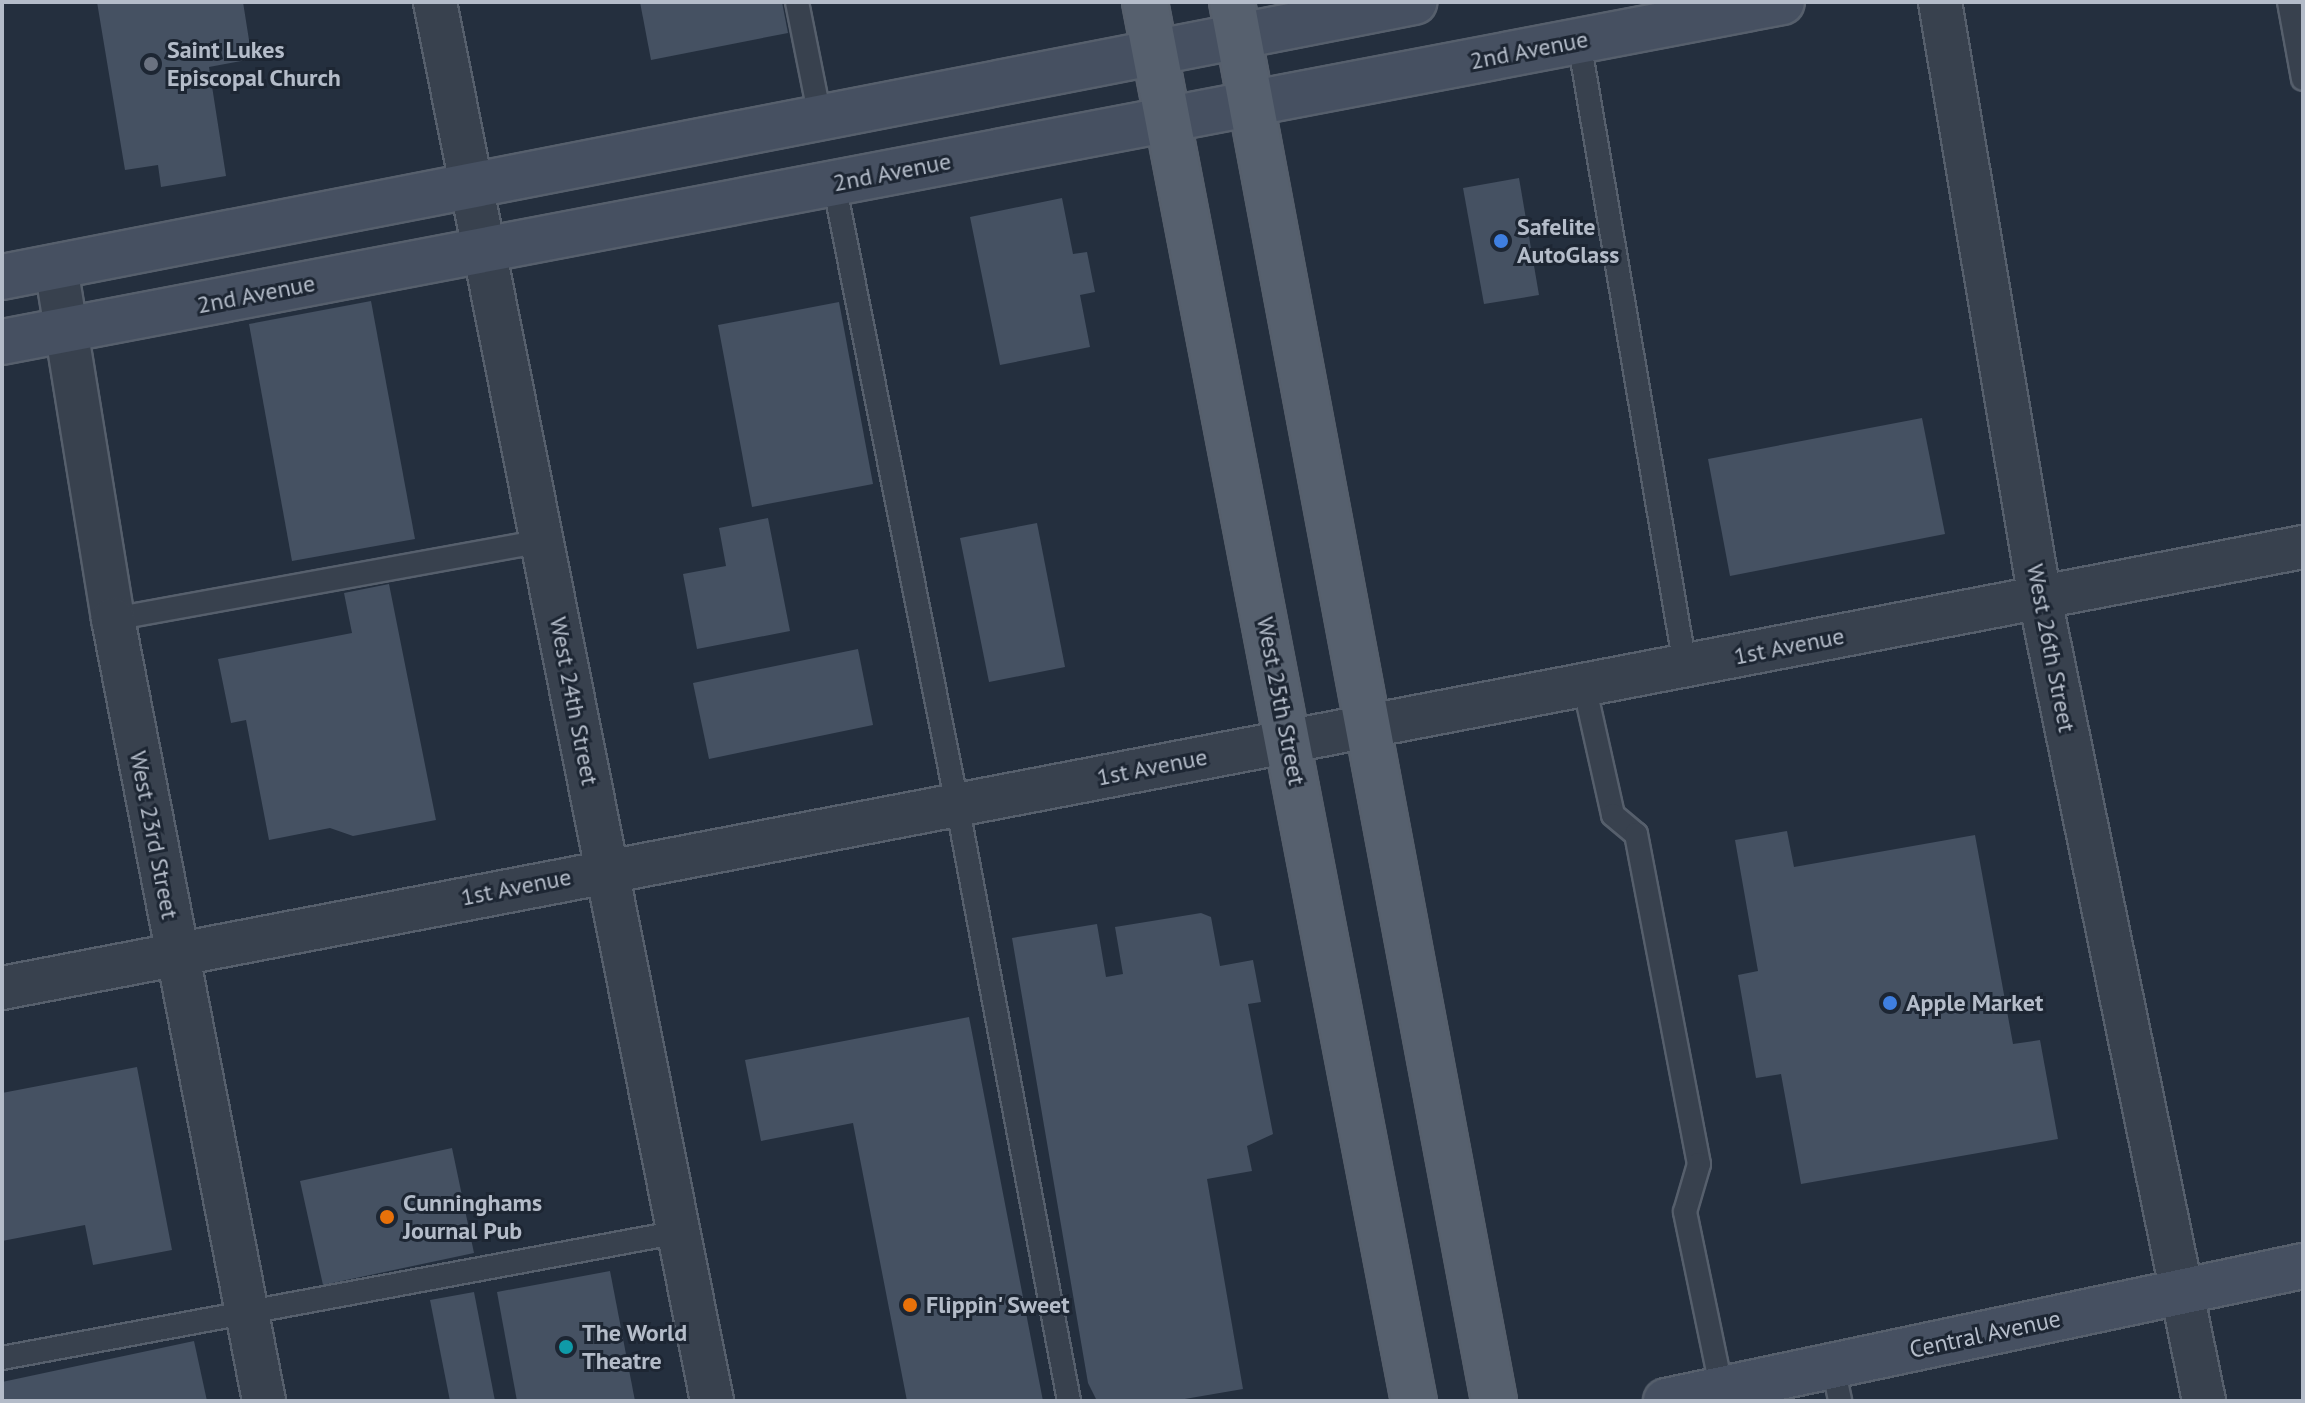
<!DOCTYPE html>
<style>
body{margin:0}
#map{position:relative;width:2305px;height:1403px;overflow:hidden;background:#242f3e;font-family:"PT Sans",sans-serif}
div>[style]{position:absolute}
.building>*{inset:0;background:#455162}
.roads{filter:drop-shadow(2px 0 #565f6c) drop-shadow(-2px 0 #565f6c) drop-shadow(0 2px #565f6c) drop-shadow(0 -2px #565f6c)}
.lane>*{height:22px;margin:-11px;padding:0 11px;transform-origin:11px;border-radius:11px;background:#38414e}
.street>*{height:42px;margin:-21px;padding:0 21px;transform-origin:21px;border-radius:21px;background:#38414e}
.secondary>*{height:44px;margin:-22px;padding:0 22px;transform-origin:22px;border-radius:22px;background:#465061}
.primary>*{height:44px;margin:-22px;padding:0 22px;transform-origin:22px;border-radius:22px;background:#56606e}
.dots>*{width:22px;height:22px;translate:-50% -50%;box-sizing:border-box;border:4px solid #1d2633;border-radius:50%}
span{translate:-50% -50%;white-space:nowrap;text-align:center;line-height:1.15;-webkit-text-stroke:6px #1d2633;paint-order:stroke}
.poi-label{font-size:24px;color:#b4bcc9;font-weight:700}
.left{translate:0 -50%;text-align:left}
.street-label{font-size:24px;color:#b4bcc9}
.frame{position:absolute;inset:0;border:4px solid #b4bcc9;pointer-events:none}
</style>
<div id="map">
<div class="building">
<i style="clip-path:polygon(97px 2px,243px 2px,252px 59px,209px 67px,226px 176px,161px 187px,158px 165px,125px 170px)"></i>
<i style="clip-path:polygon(640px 2px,782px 2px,788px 33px,651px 60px)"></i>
<i style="clip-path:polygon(1519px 178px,1539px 295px,1484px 304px,1463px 188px)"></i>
<i style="clip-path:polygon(1062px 198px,1073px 254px,1087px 252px,1095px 292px,1080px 295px,1090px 347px,1000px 365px,970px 217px)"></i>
<i style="clip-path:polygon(371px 301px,415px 539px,292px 561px,249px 324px)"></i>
<i style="clip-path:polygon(839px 302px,873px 484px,752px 507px,718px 325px)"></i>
<i style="clip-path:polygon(1922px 418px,1945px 534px,1730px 576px,1708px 459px)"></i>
<i style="clip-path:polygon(768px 518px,790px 631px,697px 649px,683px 574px,726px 566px,719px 528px)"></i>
<i style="clip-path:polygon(1037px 523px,1065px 667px,989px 682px,960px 538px)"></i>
<i style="clip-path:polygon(389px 584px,436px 820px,353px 836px,330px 828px,269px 840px,246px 720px,231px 723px,218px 659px,352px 633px,344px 593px)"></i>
<i style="clip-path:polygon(858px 649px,873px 725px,709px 759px,693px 683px)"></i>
<i style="clip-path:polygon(1787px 831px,1794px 867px,1975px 835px,2013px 1044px,2040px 1040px,2058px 1139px,1801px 1184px,1781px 1074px,1756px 1078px,1738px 975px,1758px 971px,1735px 840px)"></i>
<i style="clip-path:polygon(1201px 913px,1211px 917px,1220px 966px,1253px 960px,1261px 1002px,1248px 1004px,1273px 1134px,1247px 1146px,1252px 1171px,1207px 1179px,1243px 1389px,1173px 1401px,1097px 1401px,1088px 1383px,1012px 938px,1097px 924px,1106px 977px,1123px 974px,1115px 927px)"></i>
<i style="clip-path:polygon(969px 1017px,1043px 1401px,907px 1401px,853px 1123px,761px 1141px,745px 1060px)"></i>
<i style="clip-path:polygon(137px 1067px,172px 1250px,93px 1265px,85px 1225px,2px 1241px,2px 1093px)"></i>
<i style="clip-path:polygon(452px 1148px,474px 1253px,323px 1285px,300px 1181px)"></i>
<i style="clip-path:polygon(610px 1271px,635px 1401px,517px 1401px,497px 1292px)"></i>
<i style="clip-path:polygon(474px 1292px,495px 1401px,450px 1401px,430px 1300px)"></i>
<i style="clip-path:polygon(194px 1341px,207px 1401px,3px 1401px,2px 1382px)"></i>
</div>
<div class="roads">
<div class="lane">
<i style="left:797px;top:2px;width:117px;rotate:78.7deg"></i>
<i style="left:2289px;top:2px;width:78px;rotate:79.7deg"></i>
<i style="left:1579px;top:41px;width:634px;rotate:80.37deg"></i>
<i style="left:834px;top:183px;width:633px;rotate:78.8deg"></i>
<i style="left:957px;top:804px;width:607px;rotate:79.37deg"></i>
<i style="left:113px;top:619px;width:436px;rotate:-10.3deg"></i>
<i style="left:1584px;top:685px;width:133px;rotate:77.4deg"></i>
<i style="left:1613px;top:815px;width:30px;rotate:40deg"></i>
<i style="left:1636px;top:834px;width:336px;rotate:79.2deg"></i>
<i style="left:1699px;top:1164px;width:50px;rotate:106.3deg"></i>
<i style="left:1685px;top:1212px;width:183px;rotate:78.3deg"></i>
<i style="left:2px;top:1358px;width:689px;rotate:-10.54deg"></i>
<i style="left:1833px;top:1367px;width:35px;rotate:78deg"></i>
</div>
<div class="street">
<i style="left:435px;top:2px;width:1426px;rotate:78.8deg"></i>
<i style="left:1940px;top:2px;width:605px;rotate:80.49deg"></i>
<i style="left:2040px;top:599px;width:819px;rotate:78.44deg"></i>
<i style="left:56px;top:267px;width:357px;rotate:80.8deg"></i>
<i style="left:113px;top:619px;width:796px;rotate:79.07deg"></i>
<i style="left:2px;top:988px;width:2343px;rotate:-10.85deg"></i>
</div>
<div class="secondary">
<i style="left:2px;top:277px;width:1439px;rotate:-11.02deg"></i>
<i style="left:2px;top:342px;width:1812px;rotate:-10.81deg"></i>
<i style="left:1666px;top:1401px;width:651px;rotate:-11.97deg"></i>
</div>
<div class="primary">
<i style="left:1145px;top:2px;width:1425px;rotate:79.12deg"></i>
<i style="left:1232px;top:2px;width:1423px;rotate:79.39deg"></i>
</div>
</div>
<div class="dots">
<i style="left:151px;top:64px;background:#6b7280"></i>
<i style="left:1501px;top:241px;background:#3f7fe0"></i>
<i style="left:1890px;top:1003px;background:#3f7fe0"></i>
<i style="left:387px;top:1217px;background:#e8710a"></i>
<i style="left:910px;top:1305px;background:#e8710a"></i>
<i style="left:566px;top:1347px;background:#0f9aa8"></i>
</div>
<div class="poi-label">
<span class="left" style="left:167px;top:64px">Saint Lukes<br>Episcopal Church</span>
<span class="left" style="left:1517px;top:241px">Safelite<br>AutoGlass</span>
<span class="left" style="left:1906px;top:1003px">Apple Market</span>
<span class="left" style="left:403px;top:1217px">Cunninghams<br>Journal Pub</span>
<span class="left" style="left:926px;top:1305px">Flippin' Sweet</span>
<span class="left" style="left:582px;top:1347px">The World<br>Theatre</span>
</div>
<div class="street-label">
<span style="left:1529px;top:50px;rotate:-11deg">2nd Avenue</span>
<span style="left:892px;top:172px;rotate:-11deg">2nd Avenue</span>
<span style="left:256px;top:294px;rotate:-11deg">2nd Avenue</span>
<span style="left:1789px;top:646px;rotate:-11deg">1st Avenue</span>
<span style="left:2051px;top:648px;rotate:79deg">West 26th Street</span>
<span style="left:574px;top:701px;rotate:79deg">West 24th Street</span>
<span style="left:1281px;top:701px;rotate:79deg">West 25th Street</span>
<span style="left:1152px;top:767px;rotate:-11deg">1st Avenue</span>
<span style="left:154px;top:835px;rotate:79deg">West 23rd Street</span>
<span style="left:516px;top:887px;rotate:-11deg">1st Avenue</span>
<span style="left:1985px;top:1334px;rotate:-12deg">Central Avenue</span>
</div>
<div class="frame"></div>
</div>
